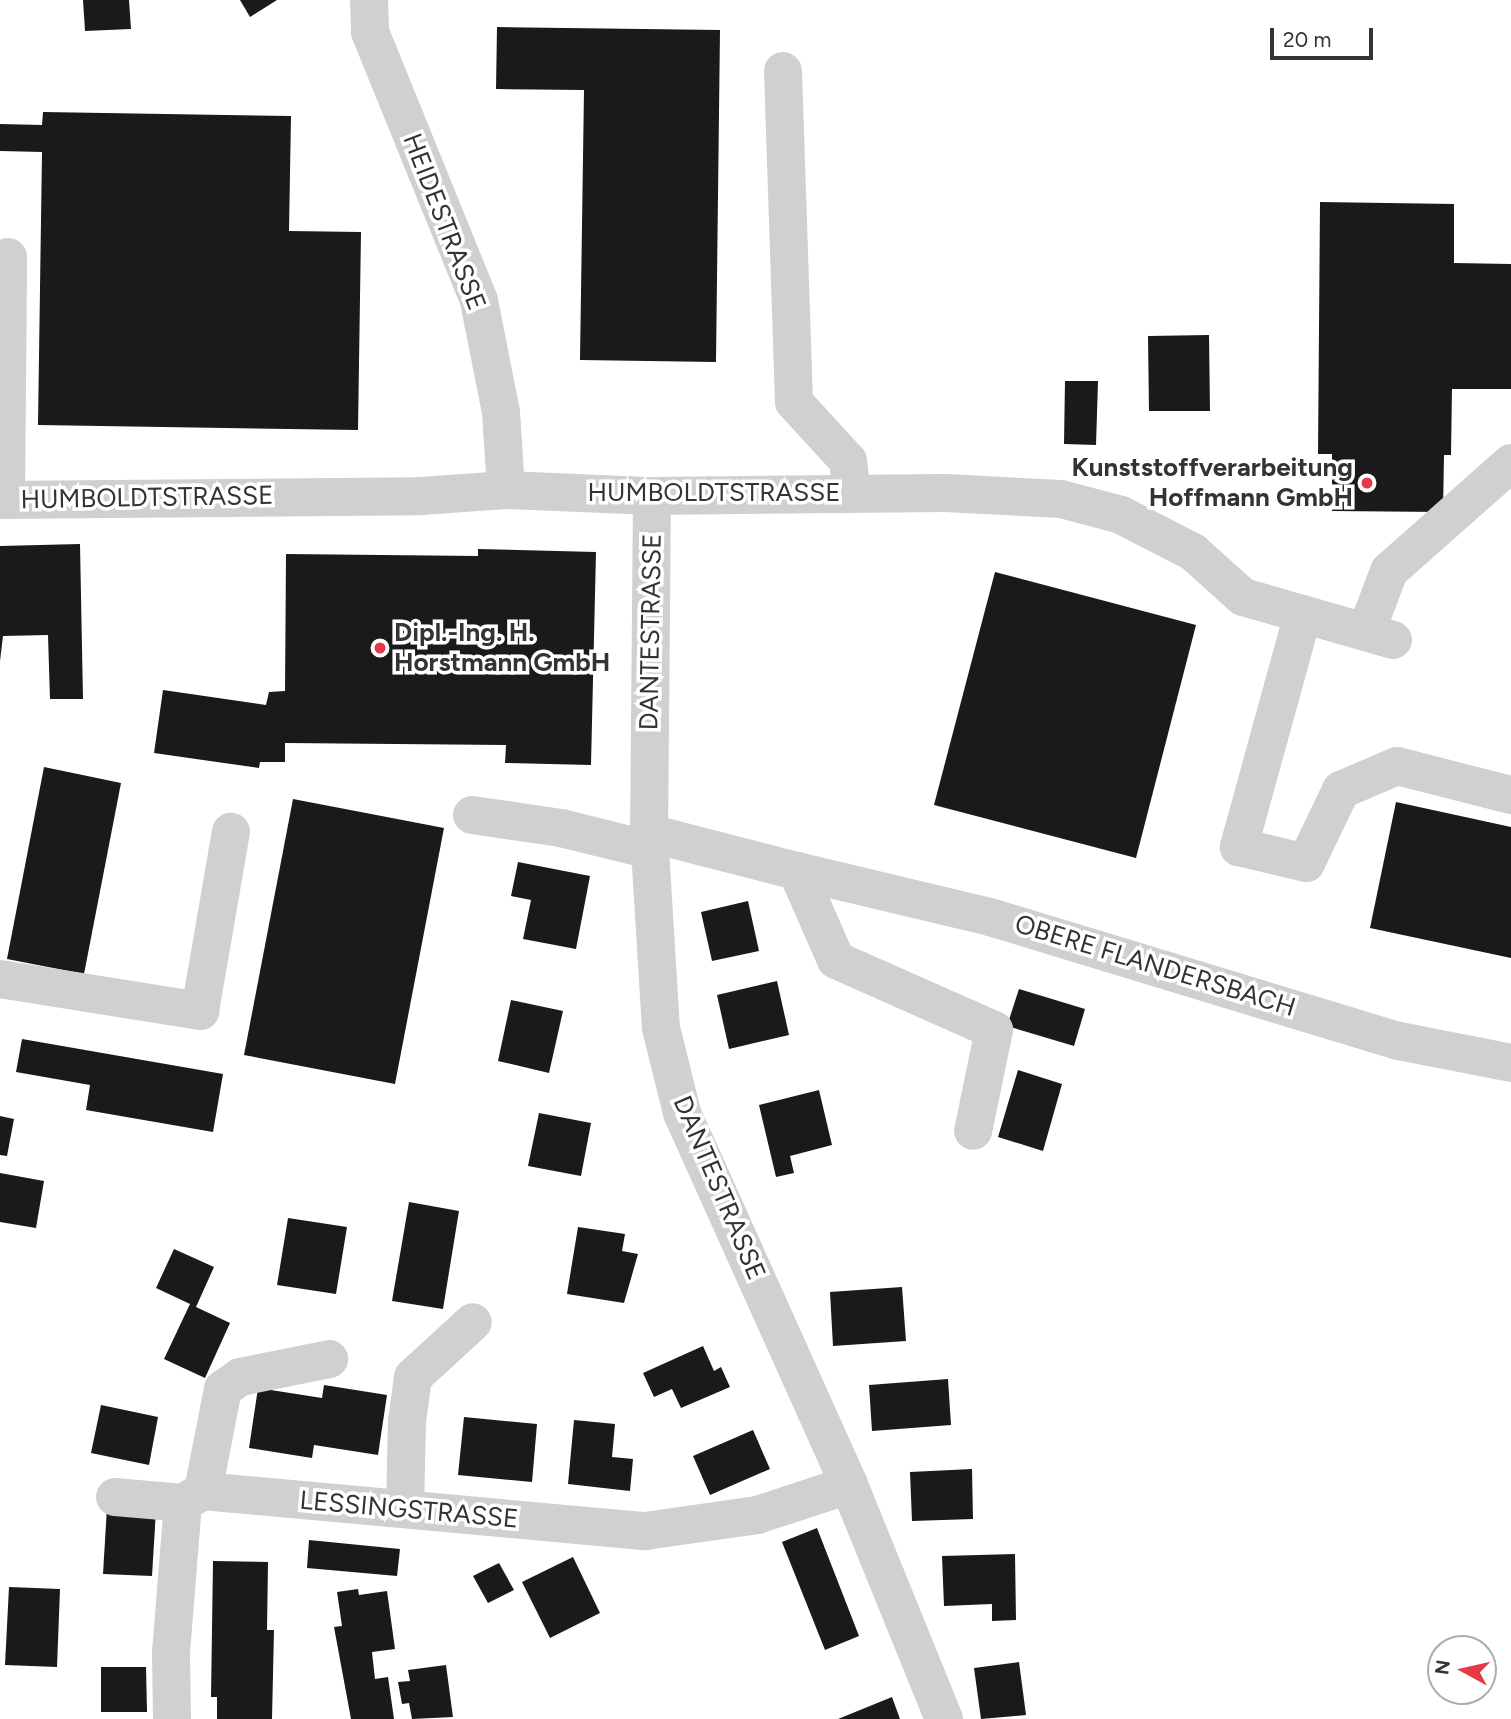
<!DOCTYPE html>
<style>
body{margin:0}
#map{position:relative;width:1511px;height:1719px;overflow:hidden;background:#fff;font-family:Figtree,sans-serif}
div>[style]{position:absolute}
.building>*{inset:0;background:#1a1a1a}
.minor>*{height:38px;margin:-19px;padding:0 19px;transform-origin:19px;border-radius:19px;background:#d0d0d0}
.dots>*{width:19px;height:19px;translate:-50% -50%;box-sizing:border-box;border:4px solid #fff;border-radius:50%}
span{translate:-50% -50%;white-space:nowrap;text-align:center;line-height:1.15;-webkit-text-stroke:7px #fff;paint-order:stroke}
.street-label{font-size:26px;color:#333}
.poi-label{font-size:26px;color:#333;font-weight:700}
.right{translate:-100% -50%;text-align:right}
.left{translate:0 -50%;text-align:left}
.north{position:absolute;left:1427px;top:1635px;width:70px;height:70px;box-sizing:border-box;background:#fff;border:2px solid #adadad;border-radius:50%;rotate:278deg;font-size:19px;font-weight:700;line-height:28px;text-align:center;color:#333}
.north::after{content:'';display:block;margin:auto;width:24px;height:32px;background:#e63946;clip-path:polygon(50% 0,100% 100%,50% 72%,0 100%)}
.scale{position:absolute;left:1270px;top:28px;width:103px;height:32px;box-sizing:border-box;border:4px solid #333;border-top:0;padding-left:9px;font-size:21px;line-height:24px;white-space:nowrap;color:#333;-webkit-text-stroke:5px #fff;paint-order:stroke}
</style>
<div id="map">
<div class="building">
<i style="clip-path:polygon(83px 0,129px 0,131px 29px,85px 31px)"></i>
<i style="clip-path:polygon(240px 0,277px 0,250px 17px)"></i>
<i style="clip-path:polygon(497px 27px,720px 30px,716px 362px,580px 360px,584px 90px,496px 89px)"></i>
<i style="clip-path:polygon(43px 112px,291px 116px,289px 231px,361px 232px,358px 430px,38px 425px,42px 152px,0 151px,0 124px,42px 125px)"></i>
<i style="clip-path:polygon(1320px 202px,1454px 204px,1454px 263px,1511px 264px,1511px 389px,1452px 389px,1451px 455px,1444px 455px,1443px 512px,1332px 511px,1332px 454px,1318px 454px)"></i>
<i style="clip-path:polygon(1209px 335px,1210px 411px,1149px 411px,1148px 336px)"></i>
<i style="clip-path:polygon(1065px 381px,1098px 381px,1096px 445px,1064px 444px)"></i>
<i style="clip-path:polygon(80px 544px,83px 699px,50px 699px,48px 635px,3px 636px,0 661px,0 546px)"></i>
<i style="clip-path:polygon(478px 549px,596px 552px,591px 765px,505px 763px,506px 745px,285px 743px,285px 762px,260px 762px,259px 768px,154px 753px,163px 690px,266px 705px,269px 692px,285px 691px,286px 554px,478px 556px)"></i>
<i style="clip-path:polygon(995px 572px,1196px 625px,1136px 858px,934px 805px)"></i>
<i style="clip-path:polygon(44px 767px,121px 783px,84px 974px,7px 959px)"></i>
<i style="clip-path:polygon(293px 799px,444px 828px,395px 1084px,244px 1055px)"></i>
<i style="clip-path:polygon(1396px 802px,1511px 827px,1511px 958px,1370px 928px)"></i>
<i style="clip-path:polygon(518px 862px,590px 876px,576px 949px,523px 939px,531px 900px,511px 896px)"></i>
<i style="clip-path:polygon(748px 901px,759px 951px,712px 961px,701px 912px)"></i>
<i style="clip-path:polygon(777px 981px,789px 1035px,729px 1049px,717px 995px)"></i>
<i style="clip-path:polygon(1019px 989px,1085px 1009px,1074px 1046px,1007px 1026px)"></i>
<i style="clip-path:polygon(511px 1000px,563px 1011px,549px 1073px,498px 1061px)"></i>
<i style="clip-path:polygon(22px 1039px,223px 1074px,213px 1132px,86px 1110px,90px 1085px,16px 1072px)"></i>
<i style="clip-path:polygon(1018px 1070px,1062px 1084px,1043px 1151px,998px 1137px)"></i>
<i style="clip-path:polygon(819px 1090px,832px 1145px,790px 1156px,794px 1173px,776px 1177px,759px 1105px)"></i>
<i style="clip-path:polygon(539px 1113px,591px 1123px,581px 1176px,528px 1166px)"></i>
<i style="clip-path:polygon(0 1116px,14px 1119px,7px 1156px,0 1155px)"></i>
<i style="clip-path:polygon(0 1173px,44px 1181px,36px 1228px,0 1222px)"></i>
<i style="clip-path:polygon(409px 1202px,459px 1211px,443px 1309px,392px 1301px)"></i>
<i style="clip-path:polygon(288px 1218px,347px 1227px,336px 1294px,277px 1285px)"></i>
<i style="clip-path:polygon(578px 1227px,625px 1234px,622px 1251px,638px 1254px,624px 1303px,567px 1294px)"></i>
<i style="clip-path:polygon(174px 1249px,214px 1267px,196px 1307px,230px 1323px,205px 1378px,164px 1359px,190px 1304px,156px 1288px)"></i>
<i style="clip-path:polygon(902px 1287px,906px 1341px,833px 1346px,830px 1292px)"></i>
<i style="clip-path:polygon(703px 1346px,714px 1371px,721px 1367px,730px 1387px,681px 1408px,672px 1389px,654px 1397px,643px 1373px)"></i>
<i style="clip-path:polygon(948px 1379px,951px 1425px,872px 1431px,869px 1385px)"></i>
<i style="clip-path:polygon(324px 1385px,387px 1395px,378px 1455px,314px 1445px,312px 1458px,249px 1448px,258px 1388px,322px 1398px)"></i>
<i style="clip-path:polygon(101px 1405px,158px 1417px,149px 1465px,91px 1453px)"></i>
<i style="clip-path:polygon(464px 1417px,537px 1424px,532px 1482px,458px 1475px)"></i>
<i style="clip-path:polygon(574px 1420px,615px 1424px,612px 1457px,633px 1459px,630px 1491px,568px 1484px)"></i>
<i style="clip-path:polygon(753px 1430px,770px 1469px,710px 1495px,693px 1456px)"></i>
<i style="clip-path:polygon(972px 1469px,973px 1519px,912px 1521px,910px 1472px)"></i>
<i style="clip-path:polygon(107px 1507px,156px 1510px,152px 1576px,103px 1574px)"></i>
<i style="clip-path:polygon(817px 1528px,859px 1636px,825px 1650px,782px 1542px)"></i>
<i style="clip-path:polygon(309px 1540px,400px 1549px,397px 1576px,307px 1568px)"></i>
<i style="clip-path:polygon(1015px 1554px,1016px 1620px,992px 1621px,992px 1604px,944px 1606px,942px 1556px)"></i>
<i style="clip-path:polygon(573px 1557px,600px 1613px,550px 1638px,522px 1582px)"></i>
<i style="clip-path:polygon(213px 1561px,268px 1562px,267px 1630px,274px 1630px,272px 1719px,217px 1719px,217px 1697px,211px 1697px)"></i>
<i style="clip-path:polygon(499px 1563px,514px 1590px,488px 1603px,473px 1576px)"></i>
<i style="clip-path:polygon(9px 1587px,60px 1589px,57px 1667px,5px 1665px)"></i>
<i style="clip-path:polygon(358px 1589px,359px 1595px,387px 1591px,395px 1649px,372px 1652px,375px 1679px,388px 1677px,394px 1719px,351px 1719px,334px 1627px,342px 1626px,337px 1592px)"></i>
<i style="clip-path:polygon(1019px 1662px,1026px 1715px,981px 1719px,974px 1668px)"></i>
<i style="clip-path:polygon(446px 1665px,453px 1717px,412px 1719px,409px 1703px,402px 1704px,398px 1682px,410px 1681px,408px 1670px)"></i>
<i style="clip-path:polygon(101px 1667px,146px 1667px,147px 1712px,101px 1712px)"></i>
<i style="clip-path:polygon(892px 1697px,900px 1719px,838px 1719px)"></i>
</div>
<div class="minor">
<i style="left:369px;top:0;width:32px;rotate:88deg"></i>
<i style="left:370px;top:32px;width:290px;rotate:67.9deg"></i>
<i style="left:479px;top:301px;width:113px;rotate:78.8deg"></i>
<i style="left:501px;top:412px;width:78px;rotate:86.3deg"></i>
<i style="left:783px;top:71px;width:331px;rotate:88.1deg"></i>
<i style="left:794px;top:402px;width:80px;rotate:47.5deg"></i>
<i style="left:848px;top:461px;width:33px;rotate:83deg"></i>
<i style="left:652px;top:496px;width:337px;rotate:90.5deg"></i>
<i style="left:649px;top:833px;width:195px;rotate:86.5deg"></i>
<i style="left:661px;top:1028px;width:88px;rotate:76.1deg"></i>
<i style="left:682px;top:1113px;width:408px;rotate:65.8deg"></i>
<i style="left:849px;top:1485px;width:253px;rotate:67.9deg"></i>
<i style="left:0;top:500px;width:421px;rotate:-0.5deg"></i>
<i style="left:421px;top:496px;width:85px;rotate:-4deg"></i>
<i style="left:506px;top:490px;width:146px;rotate:2.4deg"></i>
<i style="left:652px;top:496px;width:294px;rotate:-0.6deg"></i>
<i style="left:946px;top:493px;width:115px;rotate:3deg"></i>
<i style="left:1061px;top:499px;width:62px;rotate:14.9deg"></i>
<i style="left:1121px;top:515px;width:81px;rotate:27.2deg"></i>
<i style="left:1193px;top:552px;width:67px;rotate:42deg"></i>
<i style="left:1243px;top:597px;width:156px;rotate:16deg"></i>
<i style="left:6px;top:500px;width:243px;rotate:-89.5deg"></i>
<i style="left:1303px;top:614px;width:242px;rotate:105.4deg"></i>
<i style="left:1239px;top:847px;width:69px;rotate:13.4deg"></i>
<i style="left:1306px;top:863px;width:81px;rotate:-64.4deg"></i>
<i style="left:1341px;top:790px;width:61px;rotate:-23.2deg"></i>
<i style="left:1397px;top:766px;width:118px;rotate:14.3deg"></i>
<i style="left:1366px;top:632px;width:65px;rotate:-69.3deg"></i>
<i style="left:1389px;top:571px;width:163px;rotate:-41.5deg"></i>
<i style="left:472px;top:815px;width:90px;rotate:8.3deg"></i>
<i style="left:561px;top:828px;width:92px;rotate:13.9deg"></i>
<i style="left:649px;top:833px;width:153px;rotate:14.4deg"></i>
<i style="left:797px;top:871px;width:97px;rotate:66.3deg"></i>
<i style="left:836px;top:960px;width:173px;rotate:23.9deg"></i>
<i style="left:994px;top:1030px;width:103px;rotate:101.7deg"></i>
<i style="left:797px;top:871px;width:198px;rotate:13.4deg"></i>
<i style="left:990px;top:917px;width:427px;rotate:16.9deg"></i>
<i style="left:1399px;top:1041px;width:114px;rotate:11.1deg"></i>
<i style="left:0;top:979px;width:203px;rotate:9.1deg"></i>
<i style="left:200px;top:1011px;width:182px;rotate:-80.2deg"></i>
<i style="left:203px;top:1491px;width:104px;rotate:-78.9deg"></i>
<i style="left:223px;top:1389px;width:21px;rotate:-35deg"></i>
<i style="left:240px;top:1377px;width:91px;rotate:-11.4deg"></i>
<i style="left:115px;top:1497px;width:68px;rotate:5deg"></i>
<i style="left:405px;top:1509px;width:88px;rotate:-88.7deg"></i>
<i style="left:407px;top:1421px;width:44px;rotate:-82.2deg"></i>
<i style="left:413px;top:1377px;width:81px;rotate:-42.5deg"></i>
<i style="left:172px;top:1719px;width:67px;rotate:-90.9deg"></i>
<i style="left:171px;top:1652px;width:149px;rotate:-85.4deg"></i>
<i style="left:183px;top:1503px;width:23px;rotate:-31deg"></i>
<i style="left:203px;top:1491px;width:444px;rotate:5.2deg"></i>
<i style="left:645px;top:1531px;width:113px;rotate:-8.1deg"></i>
<i style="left:757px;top:1515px;width:97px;rotate:-18.1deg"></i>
</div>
<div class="dots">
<i style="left:1367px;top:483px;background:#e63946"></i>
<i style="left:380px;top:648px;background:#e63946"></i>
</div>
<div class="street-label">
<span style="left:444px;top:222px;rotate:69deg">HEIDESTRASSE</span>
<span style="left:714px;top:493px">HUMBOLDTSTRASSE</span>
<span style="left:147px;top:498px;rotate:-1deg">HUMBOLDTSTRASSE</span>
<span style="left:651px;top:632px;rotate:-89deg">DANTESTRASSE</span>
<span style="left:1155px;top:966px;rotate:17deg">OBERE FLANDERSBACH</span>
<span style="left:719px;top:1188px;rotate:67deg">DANTESTRASSE</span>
<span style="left:409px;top:1510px;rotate:5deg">LESSINGSTRASSE</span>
</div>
<div class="poi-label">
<span class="right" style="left:1353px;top:483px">Kunststoffverarbeitung<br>Hoffmann GmbH</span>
<span class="left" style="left:394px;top:648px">Dipl.-Ing. H.<br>Horstmann GmbH</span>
</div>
<div class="north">N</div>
<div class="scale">20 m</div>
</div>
